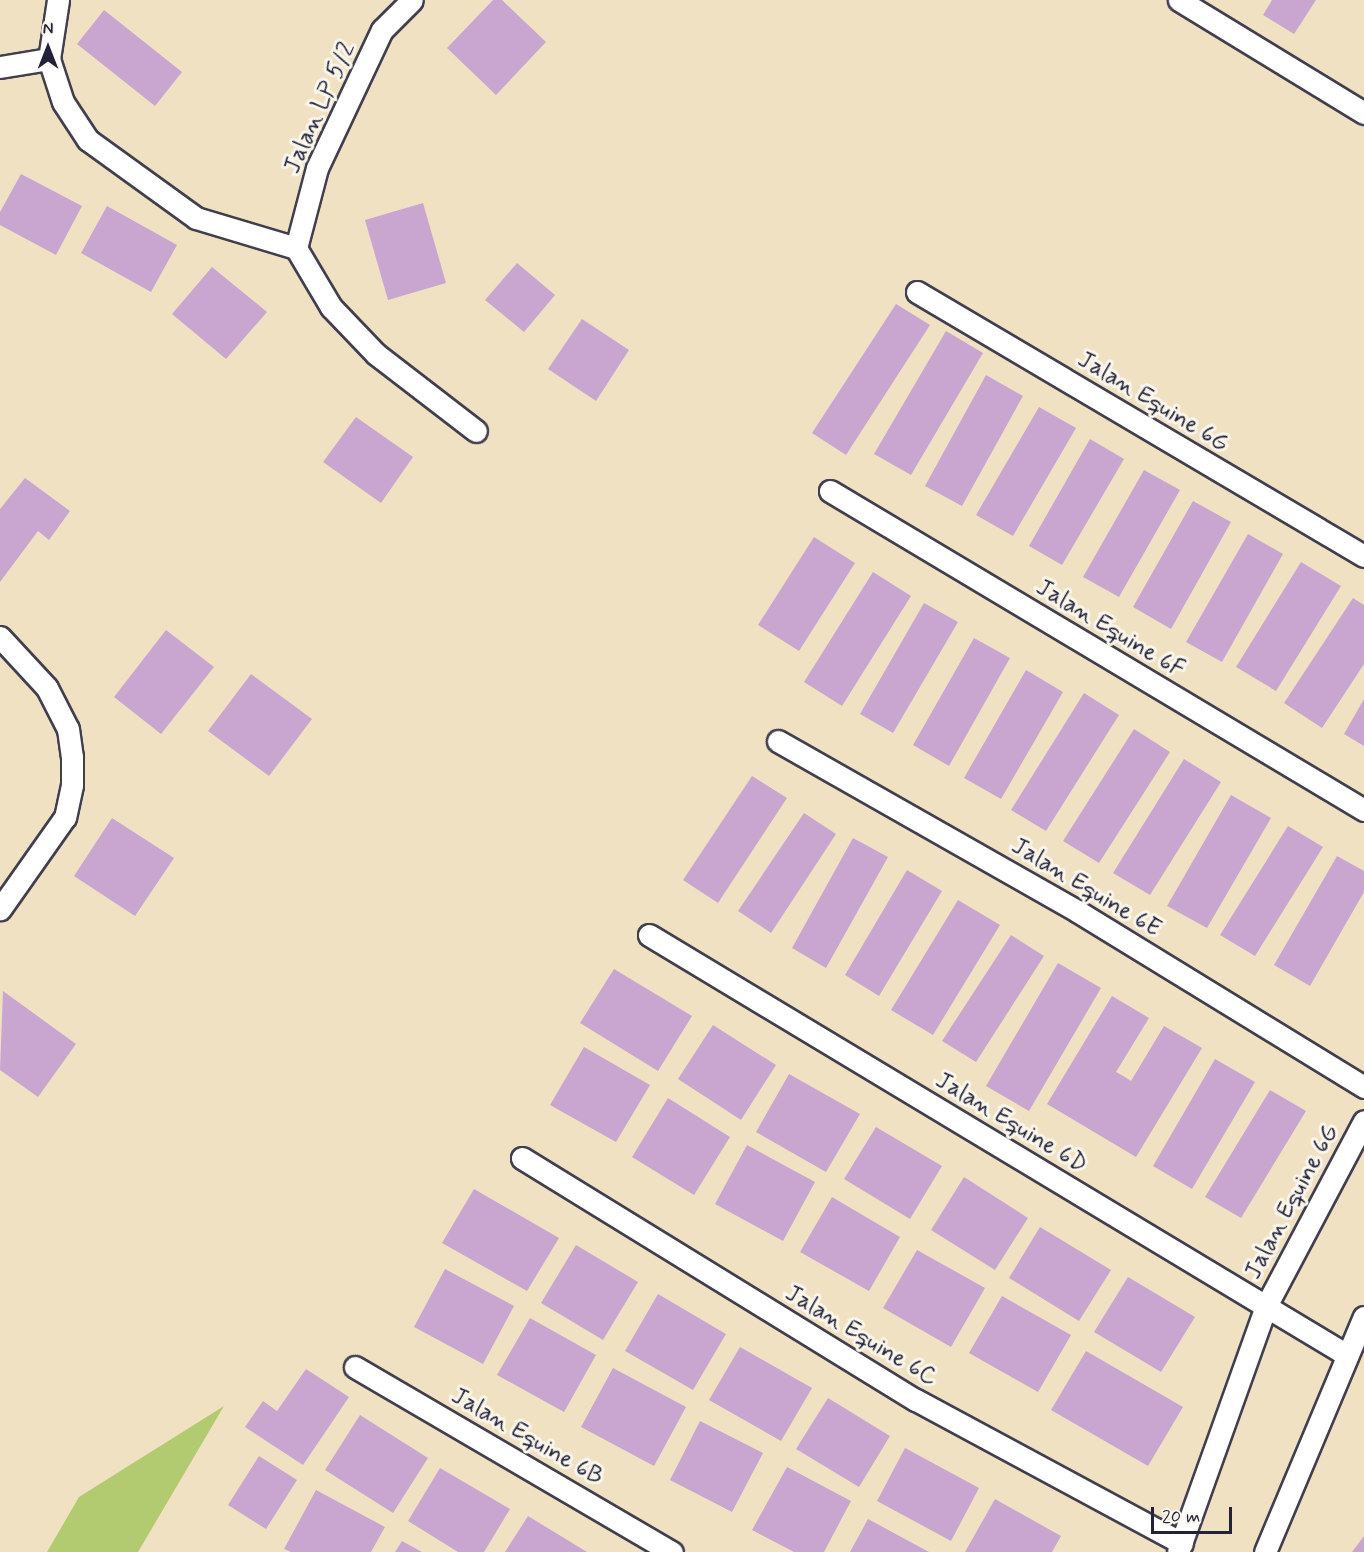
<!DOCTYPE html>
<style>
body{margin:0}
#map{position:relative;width:1364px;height:1552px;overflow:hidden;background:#f1e1c3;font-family:Mynerve,sans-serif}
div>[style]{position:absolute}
.green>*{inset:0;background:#b2cb71}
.building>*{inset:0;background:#c8a6d0}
.roads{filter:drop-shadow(2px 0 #413f4f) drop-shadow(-2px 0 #413f4f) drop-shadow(0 2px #413f4f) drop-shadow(0 -2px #413f4f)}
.street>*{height:21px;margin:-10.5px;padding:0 10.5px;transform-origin:10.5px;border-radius:10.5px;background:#fff}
span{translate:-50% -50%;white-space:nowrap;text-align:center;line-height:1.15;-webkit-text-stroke:6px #fbf7ec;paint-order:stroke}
.street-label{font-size:24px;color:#22223b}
.north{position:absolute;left:18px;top:18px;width:60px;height:60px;-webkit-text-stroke:4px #fbf7ec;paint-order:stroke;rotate:0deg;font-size:16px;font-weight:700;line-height:24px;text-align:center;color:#22223b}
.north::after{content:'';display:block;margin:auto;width:21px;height:27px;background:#22223b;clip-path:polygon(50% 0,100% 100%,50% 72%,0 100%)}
.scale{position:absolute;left:1151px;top:1507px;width:81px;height:27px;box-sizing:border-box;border:3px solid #22223b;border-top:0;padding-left:8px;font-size:18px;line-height:21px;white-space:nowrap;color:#22223b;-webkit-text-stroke:4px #fbf7ec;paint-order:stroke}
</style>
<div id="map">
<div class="green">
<i style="clip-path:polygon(224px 1406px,138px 1552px,47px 1552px,79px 1497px)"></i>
</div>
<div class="building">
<i style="clip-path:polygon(493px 0,502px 0,546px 42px,496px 95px,447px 48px)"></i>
<i style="clip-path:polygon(1272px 0,1316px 0,1294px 34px,1263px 15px)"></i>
<i style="clip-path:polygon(104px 10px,182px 72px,155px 106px,77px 44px)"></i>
<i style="clip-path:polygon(21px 174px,82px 206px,56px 255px,0 225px,0 212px)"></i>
<i style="clip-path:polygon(423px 203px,446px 283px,388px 300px,365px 220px)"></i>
<i style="clip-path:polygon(107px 206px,177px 245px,151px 292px,81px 253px)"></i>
<i style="clip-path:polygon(517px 263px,555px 295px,524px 332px,485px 300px)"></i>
<i style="clip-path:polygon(212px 267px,267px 312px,226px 359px,172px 314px)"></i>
<i style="clip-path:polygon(896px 304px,930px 325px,846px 455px,812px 433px)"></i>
<i style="clip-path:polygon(582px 319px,629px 350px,596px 401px,548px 369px)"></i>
<i style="clip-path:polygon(946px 331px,983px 353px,911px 475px,874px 454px)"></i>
<i style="clip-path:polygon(986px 375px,1023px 396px,962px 506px,925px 486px)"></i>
<i style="clip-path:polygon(1039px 407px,1076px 428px,1013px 536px,976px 515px)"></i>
<i style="clip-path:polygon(356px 417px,413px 457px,381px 503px,323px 462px)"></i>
<i style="clip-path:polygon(1090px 439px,1124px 459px,1062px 565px,1029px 546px)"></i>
<i style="clip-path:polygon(1144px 470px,1180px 490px,1119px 597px,1083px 577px)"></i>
<i style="clip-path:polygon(25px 478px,70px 511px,49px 540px,38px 531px,0 582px,0 509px)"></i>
<i style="clip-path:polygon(1193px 501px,1231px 522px,1171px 629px,1133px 607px)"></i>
<i style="clip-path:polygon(1248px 534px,1283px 554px,1222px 662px,1186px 642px)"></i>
<i style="clip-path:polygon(814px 537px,855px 563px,799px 651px,758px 625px)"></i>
<i style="clip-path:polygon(1301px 562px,1341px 586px,1276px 691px,1236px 667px)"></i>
<i style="clip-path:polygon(873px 572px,911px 596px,842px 706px,804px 682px)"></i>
<i style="clip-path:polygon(1353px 598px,1364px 605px,1364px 664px,1322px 728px,1284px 703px)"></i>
<i style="clip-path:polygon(924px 603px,958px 622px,893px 733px,860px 714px)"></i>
<i style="clip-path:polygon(166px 630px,214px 667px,161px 734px,114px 697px)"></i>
<i style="clip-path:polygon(974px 638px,1010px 658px,949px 766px,913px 745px)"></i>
<i style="clip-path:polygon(1026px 670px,1063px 692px,1001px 799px,964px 778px)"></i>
<i style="clip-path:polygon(251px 674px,312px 719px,269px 776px,208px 731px)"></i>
<i style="clip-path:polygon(1084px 693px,1119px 715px,1046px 831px,1011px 810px)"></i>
<i style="clip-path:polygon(1364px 699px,1364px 746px,1344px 734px)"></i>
<i style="clip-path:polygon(1134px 729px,1170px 752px,1099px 863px,1063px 841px)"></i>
<i style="clip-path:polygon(1184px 759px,1221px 782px,1150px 895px,1113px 873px)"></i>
<i style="clip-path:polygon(752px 776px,787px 798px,718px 903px,683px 880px)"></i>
<i style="clip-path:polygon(1231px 795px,1271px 818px,1207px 928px,1167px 906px)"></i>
<i style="clip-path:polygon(804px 813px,836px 834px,771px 933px,738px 911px)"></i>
<i style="clip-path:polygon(112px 818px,174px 858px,135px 916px,74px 876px)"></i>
<i style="clip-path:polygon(1288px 826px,1323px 847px,1255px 956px,1220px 935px)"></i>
<i style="clip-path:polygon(853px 838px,888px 857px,826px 968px,792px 948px)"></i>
<i style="clip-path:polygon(1337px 856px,1364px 871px,1364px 892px,1310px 986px,1274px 965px)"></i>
<i style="clip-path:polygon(907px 870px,942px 891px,879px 996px,845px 975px)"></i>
<i style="clip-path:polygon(958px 900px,1000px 925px,933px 1035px,891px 1010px)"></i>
<i style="clip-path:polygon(1011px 935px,1044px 956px,976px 1062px,942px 1041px)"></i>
<i style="clip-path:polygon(1058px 963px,1101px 988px,1029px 1111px,986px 1086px)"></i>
<i style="clip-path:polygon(614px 969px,692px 1016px,658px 1071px,580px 1023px)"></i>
<i style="clip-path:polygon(3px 991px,76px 1044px,38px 1097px,0 1070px)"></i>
<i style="clip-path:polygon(1112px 996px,1149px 1018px,1116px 1072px,1125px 1077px,1131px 1081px,1164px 1026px,1202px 1048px,1136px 1157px,1047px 1104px)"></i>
<i style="clip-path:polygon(713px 1025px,776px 1065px,741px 1120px,678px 1079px)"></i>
<i style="clip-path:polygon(584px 1047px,650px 1085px,616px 1142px,550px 1105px)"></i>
<i style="clip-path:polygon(1215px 1059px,1255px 1082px,1192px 1189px,1153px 1166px)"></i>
<i style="clip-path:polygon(789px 1074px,860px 1114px,826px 1172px,756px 1132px)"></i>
<i style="clip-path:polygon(1270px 1090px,1306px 1111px,1241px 1218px,1205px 1197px)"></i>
<i style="clip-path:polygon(668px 1098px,730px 1137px,694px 1195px,632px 1157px)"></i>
<i style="clip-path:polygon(876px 1127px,942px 1166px,910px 1219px,844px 1179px)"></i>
<i style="clip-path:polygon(747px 1145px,815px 1182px,783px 1241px,715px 1204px)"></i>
<i style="clip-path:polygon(964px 1177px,1028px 1218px,995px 1270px,931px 1230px)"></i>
<i style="clip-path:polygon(474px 1189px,559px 1238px,527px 1291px,442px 1243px)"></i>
<i style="clip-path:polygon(832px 1197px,900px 1237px,869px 1291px,800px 1252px)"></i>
<i style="clip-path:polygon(1040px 1227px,1111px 1270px,1079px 1321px,1009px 1278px)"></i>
<i style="clip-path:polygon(576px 1245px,638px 1282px,603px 1340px,541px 1303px)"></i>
<i style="clip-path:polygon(917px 1250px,985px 1288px,951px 1347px,883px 1308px)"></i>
<i style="clip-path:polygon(445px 1269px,514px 1306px,483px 1364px,414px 1327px)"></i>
<i style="clip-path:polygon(1128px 1277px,1195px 1317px,1161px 1372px,1094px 1332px)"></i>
<i style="clip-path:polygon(658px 1294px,726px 1334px,693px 1390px,625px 1351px)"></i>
<i style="clip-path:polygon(1002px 1296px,1071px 1335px,1038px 1392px,969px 1353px)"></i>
<i style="clip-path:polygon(530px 1318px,596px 1355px,564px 1412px,497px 1375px)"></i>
<i style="clip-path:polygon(740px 1347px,812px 1388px,781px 1441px,709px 1400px)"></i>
<i style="clip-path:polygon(1086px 1351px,1183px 1407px,1148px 1466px,1051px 1410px)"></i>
<i style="clip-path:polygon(613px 1368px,686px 1407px,654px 1466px,581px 1427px)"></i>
<i style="clip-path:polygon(306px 1369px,349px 1397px,303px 1465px,245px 1427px,263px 1401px,277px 1411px)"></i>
<i style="clip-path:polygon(828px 1398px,890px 1436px,859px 1487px,796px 1449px)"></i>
<i style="clip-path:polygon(360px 1415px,428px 1458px,393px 1513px,325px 1470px)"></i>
<i style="clip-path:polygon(700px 1421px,763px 1453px,732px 1512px,670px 1480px)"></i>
<i style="clip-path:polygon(905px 1448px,979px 1488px,951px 1541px,877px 1501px)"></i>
<i style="clip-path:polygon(259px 1456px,297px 1480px,266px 1529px,228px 1505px)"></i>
<i style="clip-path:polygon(787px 1467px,851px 1501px,824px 1552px,794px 1552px,752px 1530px)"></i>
<i style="clip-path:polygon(440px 1468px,510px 1509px,484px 1552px,458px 1552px,408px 1521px)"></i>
<i style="clip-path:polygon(316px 1490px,385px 1527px,371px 1552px,291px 1552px,284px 1549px)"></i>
<i style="clip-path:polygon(995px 1499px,1061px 1536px,1052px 1552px,965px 1552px)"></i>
<i style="clip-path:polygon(528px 1516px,587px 1552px,505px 1552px)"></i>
<i style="clip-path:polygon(868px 1519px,929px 1552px,850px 1552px)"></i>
<i style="clip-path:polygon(1364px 1536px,1364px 1552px,1352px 1552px)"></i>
<i style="clip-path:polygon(402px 1541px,422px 1552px,395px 1552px)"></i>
</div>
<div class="roads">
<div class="street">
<i style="left:1179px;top:0;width:217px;rotate:31.4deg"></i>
<i style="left:49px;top:59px;width:45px;rotate:72deg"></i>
<i style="left:63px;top:102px;width:45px;rotate:56.7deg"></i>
<i style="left:88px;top:140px;width:133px;rotate:35.8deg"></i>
<i style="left:196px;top:218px;width:104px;rotate:16.7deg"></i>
<i style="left:296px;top:248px;width:69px;rotate:59.3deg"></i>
<i style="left:331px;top:307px;width:65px;rotate:46.2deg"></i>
<i style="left:376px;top:354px;width:126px;rotate:37.6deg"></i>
<i style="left:0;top:67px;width:50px;rotate:-9.3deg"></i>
<i style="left:49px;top:59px;width:60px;rotate:-81.3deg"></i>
<i style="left:296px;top:248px;width:83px;rotate:-75.3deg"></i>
<i style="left:317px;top:168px;width:153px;rotate:-64.8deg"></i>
<i style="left:382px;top:30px;width:42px;rotate:-45deg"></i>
<i style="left:917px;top:292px;width:519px;rotate:30.57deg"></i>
<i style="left:830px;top:491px;width:622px;rotate:30.85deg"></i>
<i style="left:0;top:637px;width:69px;rotate:47.3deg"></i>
<i style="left:47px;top:688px;width:46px;rotate:62.9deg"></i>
<i style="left:68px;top:729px;width:27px;rotate:82deg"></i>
<i style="left:72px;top:756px;width:29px;rotate:90deg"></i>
<i style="left:72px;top:785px;width:33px;rotate:102deg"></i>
<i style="left:65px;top:817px;width:113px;rotate:125.2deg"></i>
<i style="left:778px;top:741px;width:344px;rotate:29.6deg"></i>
<i style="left:1077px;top:911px;width:337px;rotate:31.5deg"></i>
<i style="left:649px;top:935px;width:815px;rotate:31.04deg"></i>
<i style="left:522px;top:1158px;width:462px;rotate:31.6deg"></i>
<i style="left:916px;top:1400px;width:302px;rotate:28.3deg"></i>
<i style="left:355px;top:1367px;width:367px;rotate:30.3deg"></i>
<i style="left:1178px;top:1552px;width:261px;rotate:-70.3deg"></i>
<i style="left:1266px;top:1306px;width:209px;rotate:-62.1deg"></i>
<i style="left:1265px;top:1552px;width:255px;rotate:-67.2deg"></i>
</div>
</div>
<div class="street-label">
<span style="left:320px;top:108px;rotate:-66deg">Jalan LP 5/2</span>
<span style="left:1153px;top:402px;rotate:31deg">Jalan Equine 6G</span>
<span style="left:1110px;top:629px;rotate:31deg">Jalan Equine 6F</span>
<span style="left:1086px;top:888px;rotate:31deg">Jalan Equine 6E</span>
<span style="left:1011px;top:1123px;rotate:31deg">Jalan Equine 6D</span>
<span style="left:1292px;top:1202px;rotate:-62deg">Jalan Equine 6G</span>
<span style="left:861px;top:1336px;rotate:31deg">Jalan Equine 6C</span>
<span style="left:527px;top:1437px;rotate:30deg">Jalan Equine 6B</span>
</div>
<div class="north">N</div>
<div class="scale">20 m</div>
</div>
